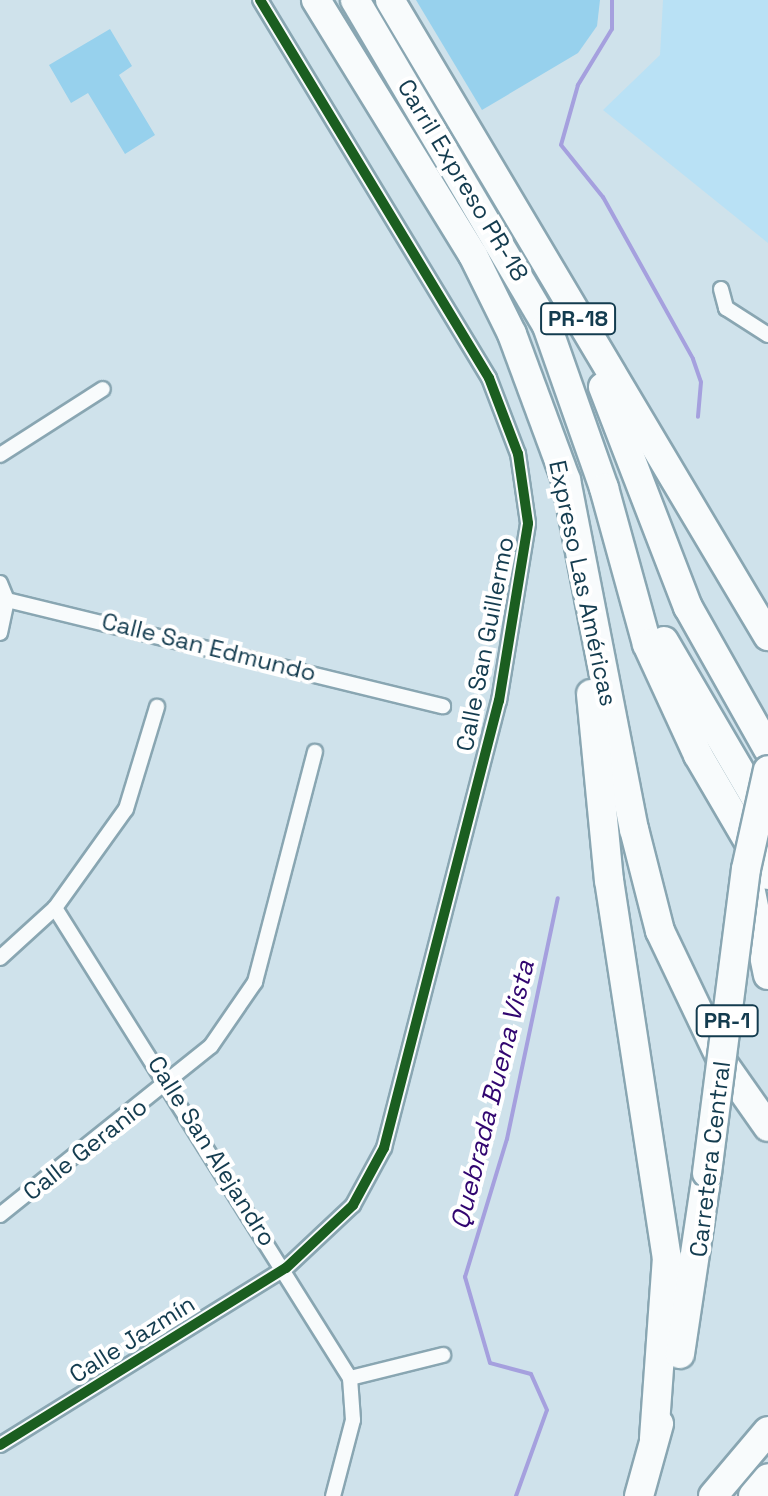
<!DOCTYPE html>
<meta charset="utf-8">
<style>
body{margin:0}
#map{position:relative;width:768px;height:1496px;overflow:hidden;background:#cfe2eb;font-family:"Space Grotesk",sans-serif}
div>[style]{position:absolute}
.built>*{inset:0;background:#b9e1f5}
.green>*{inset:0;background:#97d1ed}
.stream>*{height:4px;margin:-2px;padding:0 2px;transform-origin:2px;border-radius:2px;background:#a5a0de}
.roads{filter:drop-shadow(2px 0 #89a6b2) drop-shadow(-2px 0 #89a6b2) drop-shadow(0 2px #89a6b2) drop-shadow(0 -2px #89a6b2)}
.street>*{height:14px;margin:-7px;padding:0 7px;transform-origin:7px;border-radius:7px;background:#f8fbfc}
.highway>*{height:28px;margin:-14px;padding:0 14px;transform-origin:14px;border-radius:14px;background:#f8fbfc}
.bridges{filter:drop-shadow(2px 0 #89a6b2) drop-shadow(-2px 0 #89a6b2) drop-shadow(0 2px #89a6b2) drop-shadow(0 -2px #89a6b2)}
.highway-bridge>*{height:28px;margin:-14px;padding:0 14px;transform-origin:14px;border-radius:14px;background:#f8fbfc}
.cycleway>*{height:10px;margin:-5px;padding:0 5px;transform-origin:5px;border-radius:5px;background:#1b5e20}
span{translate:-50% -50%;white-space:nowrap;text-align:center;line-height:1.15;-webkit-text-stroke:8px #fff;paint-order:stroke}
.shield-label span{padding:2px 6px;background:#fff;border:2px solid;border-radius:6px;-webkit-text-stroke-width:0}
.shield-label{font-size:22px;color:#143c4f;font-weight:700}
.street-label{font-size:24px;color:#143c4f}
.water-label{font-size:26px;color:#310570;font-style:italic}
</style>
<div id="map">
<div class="built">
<i style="clip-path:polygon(663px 0,768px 0,768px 243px,603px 110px,660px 55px)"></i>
</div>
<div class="green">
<i style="clip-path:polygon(416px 0,600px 0,597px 26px,578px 53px,482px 110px)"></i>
<i style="clip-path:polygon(110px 29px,132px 66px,119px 75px,155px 135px,125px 154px,88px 93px,71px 103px,49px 65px)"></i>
</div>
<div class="stream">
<i style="left:612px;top:0;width:29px;rotate:90deg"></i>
<i style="left:612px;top:29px;width:66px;rotate:121.3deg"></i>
<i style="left:578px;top:85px;width:62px;rotate:105.8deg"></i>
<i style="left:561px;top:145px;width:67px;rotate:51.1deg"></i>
<i style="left:603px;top:197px;width:185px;rotate:60.9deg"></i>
<i style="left:693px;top:359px;width:24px;rotate:71deg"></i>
<i style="left:701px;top:382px;width:35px;rotate:95deg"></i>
<i style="left:516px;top:1496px;width:91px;rotate:-70.2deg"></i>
<i style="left:547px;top:1410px;width:39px;rotate:-114deg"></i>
<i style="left:531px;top:1374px;width:42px;rotate:-165deg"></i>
<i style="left:490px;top:1363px;width:90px;rotate:-106.2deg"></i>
<i style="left:465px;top:1277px;width:144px;rotate:-73.1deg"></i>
<i style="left:507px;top:1139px;width:246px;rotate:-78.1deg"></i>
</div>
<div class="roads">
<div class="street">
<i style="left:721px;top:289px;width:20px;rotate:75deg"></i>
<i style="left:726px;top:308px;width:50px;rotate:32.7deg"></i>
<i style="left:0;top:455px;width:122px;rotate:-32.7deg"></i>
<i style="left:0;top:583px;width:18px;rotate:68deg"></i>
<i style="left:7px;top:600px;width:449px;rotate:13.7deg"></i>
<i style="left:0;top:633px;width:34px;rotate:-78deg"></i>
<i style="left:55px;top:908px;width:555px;rotate:57.89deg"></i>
<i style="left:350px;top:1378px;width:42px;rotate:85.9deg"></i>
<i style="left:353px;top:1420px;width:79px;rotate:104.7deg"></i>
<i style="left:0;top:958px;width:74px;rotate:-42.3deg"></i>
<i style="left:55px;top:908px;width:122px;rotate:-54.4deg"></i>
<i style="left:126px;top:809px;width:107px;rotate:-73.1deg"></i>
<i style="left:0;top:1215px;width:270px;rotate:-38.7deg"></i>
<i style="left:211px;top:1046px;width:78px;rotate:-55.5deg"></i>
<i style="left:255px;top:982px;width:238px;rotate:-75.4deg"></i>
<i style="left:350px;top:1378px;width:96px;rotate:-13.9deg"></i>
<i style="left:0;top:1445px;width:336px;rotate:-31.8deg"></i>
<i style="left:286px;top:1268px;width:92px;rotate:-43.2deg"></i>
<i style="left:353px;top:1205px;width:65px;rotate:-61.5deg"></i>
<i style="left:384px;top:1148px;width:462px;rotate:-75.6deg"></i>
<i style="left:499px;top:701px;width:180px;rotate:-80.7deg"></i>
<i style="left:528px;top:523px;width:70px;rotate:-98.2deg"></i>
<i style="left:518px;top:454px;width:81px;rotate:-110.9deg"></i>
<i style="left:489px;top:378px;width:442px;rotate:-121.2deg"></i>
</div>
<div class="highway">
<i style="left:316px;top:0;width:299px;rotate:58.4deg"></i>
<i style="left:473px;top:255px;width:88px;rotate:63.7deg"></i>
<i style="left:512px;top:334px;width:156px;rotate:69.7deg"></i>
<i style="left:566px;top:480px;width:356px;rotate:79deg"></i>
<i style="left:634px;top:829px;width:105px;rotate:75.7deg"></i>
<i style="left:660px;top:931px;width:146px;rotate:64.5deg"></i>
<i style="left:723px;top:1063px;width:78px;rotate:54.9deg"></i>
<i style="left:355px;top:0;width:378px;rotate:59.5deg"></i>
<i style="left:547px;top:326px;width:172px;rotate:70.6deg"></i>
<i style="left:604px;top:488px;width:162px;rotate:74.6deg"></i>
<i style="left:647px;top:644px;width:122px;rotate:65.3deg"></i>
<i style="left:698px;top:755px;width:139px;rotate:59.7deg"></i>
<i style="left:390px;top:0;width:740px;rotate:59.28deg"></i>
<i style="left:603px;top:387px;width:236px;rotate:68.9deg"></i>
<i style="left:688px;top:607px;width:163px;rotate:60.6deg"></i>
<i style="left:664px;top:641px;width:206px;rotate:59.7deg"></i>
<i style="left:591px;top:694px;width:187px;rotate:84.5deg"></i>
<i style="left:609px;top:880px;width:381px;rotate:81.3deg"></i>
<i style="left:667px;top:1257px;width:182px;rotate:94.1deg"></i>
<i style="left:748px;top:877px;width:100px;rotate:78.5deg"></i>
<i style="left:680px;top:1354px;width:183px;rotate:-81.5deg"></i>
<i style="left:639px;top:1496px;width:75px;rotate:-74.5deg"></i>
<i style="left:713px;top:1496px;width:85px;rotate:-49.8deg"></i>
<i style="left:753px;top:1496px;width:23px;rotate:-50deg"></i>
</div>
</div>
<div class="bridges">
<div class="highway-bridge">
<i style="left:707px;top:1173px;width:306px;rotate:-82.7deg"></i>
<i style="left:746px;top:869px;width:101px;rotate:-77.5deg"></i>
</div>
</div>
<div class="cycleway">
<i style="left:0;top:1445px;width:336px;rotate:-31.8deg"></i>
<i style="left:286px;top:1268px;width:92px;rotate:-43.2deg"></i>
<i style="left:353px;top:1205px;width:65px;rotate:-61.5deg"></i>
<i style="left:384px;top:1148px;width:462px;rotate:-75.6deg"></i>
<i style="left:499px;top:701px;width:180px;rotate:-80.7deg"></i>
<i style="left:528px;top:523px;width:70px;rotate:-98.2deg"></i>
<i style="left:518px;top:454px;width:81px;rotate:-110.9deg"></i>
<i style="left:489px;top:378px;width:442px;rotate:-121.2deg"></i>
</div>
<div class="shield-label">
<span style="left:578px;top:319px">PR-18</span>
<span style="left:727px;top:1021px">PR-1</span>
</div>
<div class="street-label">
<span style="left:463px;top:180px;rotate:59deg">Carril Expreso PR-18</span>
<span style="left:583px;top:583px;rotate:78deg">Expreso Las Américas</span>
<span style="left:485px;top:644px;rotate:-79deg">Calle San Guillermo</span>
<span style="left:209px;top:647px;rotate:14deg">Calle San Edmundo</span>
<span style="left:85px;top:1149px;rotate:-38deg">Calle Geranio</span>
<span style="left:212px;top:1151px;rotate:58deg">Calle San Alejandro</span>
<span style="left:710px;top:1159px;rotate:-83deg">Carretera Central</span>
<span style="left:132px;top:1339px;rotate:-32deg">Calle Jazmín</span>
</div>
<div class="water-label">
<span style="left:493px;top:1095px;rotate:-76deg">Quebrada Buena Vista</span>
</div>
</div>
